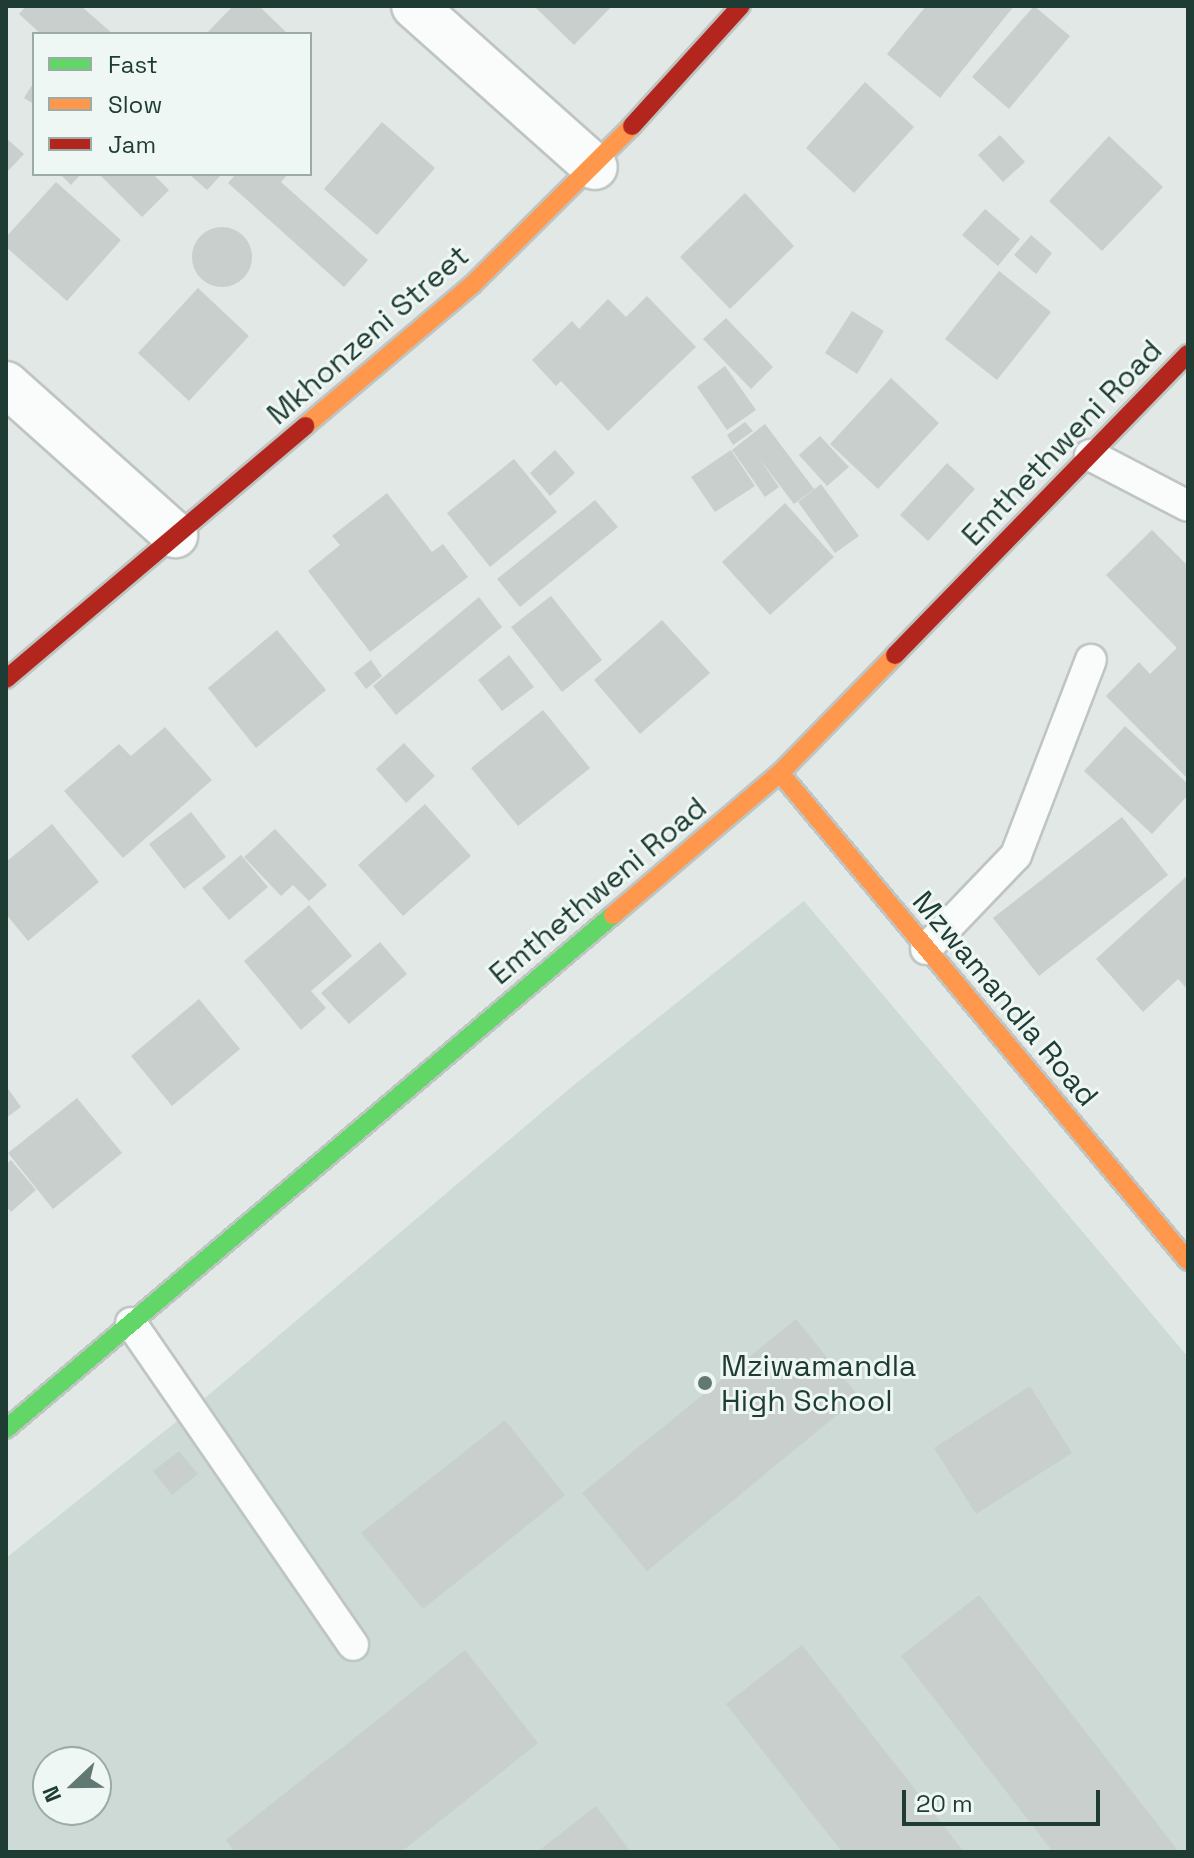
<!DOCTYPE html>
<style>
body{margin:0}
#map{position:relative;width:1194px;height:1858px;overflow:hidden;background:#e1e8e5;font-family:"Space Grotesk",sans-serif}
div>[style]{position:absolute}
.built>*{inset:0;background:#cedad5}
.building>*{inset:0;background:#c8cfcc}
.round{border-radius:50%}
.roads{filter:drop-shadow(2px 0 #bec5c2) drop-shadow(-2px 0 #bec5c2) drop-shadow(0 2px #bec5c2) drop-shadow(0 -2px #bec5c2)}
.lane>*{height:30px;margin:-15px;padding:0 15px;transform-origin:15px;border-radius:15px;background:#fafcfb}
.street>*{height:44px;margin:-22px;padding:0 22px;transform-origin:22px;border-radius:22px;background:#fafcfb}
.fast>*{height:18px;margin:-9px;padding:0 9px;transform-origin:9px;border-radius:9px;background:#63d668}
.slow>*{height:18px;margin:-9px;padding:0 9px;transform-origin:9px;border-radius:9px;background:#ff974d}
.jam>*{height:18px;margin:-9px;padding:0 9px;transform-origin:9px;border-radius:9px;background:#b3261e}
.dots>*{width:22px;height:22px;translate:-50% -50%;box-sizing:border-box;border:4px solid #eef7f3;border-radius:50%}
span{translate:-50% -50%;white-space:nowrap;text-align:center;line-height:1.15;-webkit-text-stroke:6px #eef7f3;paint-order:stroke}
.street-label{font-size:30px;color:#1e3b34}
.poi-label{font-size:30px;color:#1e3b34}
.left{translate:0 -50%;text-align:left}
.frame{position:absolute;inset:0;border:8px solid #1e3b34;pointer-events:none}
.legend{position:absolute;left:32px;top:32px;width:280px;height:144px;box-sizing:border-box;background:#eef7f3;border:2px solid #9baca7;margin:0;padding:10px 14px;list-style:none;font-size:24px;color:#1e3b34}
.legend li{display:flex;align-items:center;gap:16px;height:40px}
.legend b{width:40px;border:2px solid #9baca7}
.north{position:absolute;left:32px;top:1746px;width:80px;height:80px;box-sizing:border-box;background:#eef7f3;border:2px solid #9baca7;border-radius:50%;rotate:248deg;font-size:22px;font-weight:700;line-height:32px;text-align:center;color:#1e3b34}
.north::after{content:'';display:block;margin:auto;width:28px;height:36px;background:#627872;clip-path:polygon(50% 0,100% 100%,50% 72%,0 100%)}
.scale{position:absolute;left:902px;top:1790px;width:198px;height:36px;box-sizing:border-box;border:4px solid #1e3b34;border-top:0;padding-left:10px;font-size:24px;line-height:28px;white-space:nowrap;color:#1e3b34;-webkit-text-stroke:6px #eef7f3;paint-order:stroke}
</style>
<div id="map">
<div class="built">
<i style="clip-path:polygon(evenodd,804px 901px,1188px 1357px,1188px 1852px,6px 1852px,6px 1558px,191px 1410px,574px 1085px,804px 901px,48px 1762px,96px 1762px,96px 1810px,48px 1810px,48px 1762px)"></i>
</div>
<div class="building">
<i style="clip-path:polygon(26px 6px,81px 6px,113px 34px,41px 34px,19px 14px)"></i>
<i style="clip-path:polygon(233px 6px,259px 6px,288px 34px,206px 34px)"></i>
<i style="clip-path:polygon(534px 6px,612px 6px,574px 45px)"></i>
<i style="clip-path:polygon(926px 6px,1014px 6px,940px 98px,887px 54px)"></i>
<i style="clip-path:polygon(1034px 6px,1070px 36px,1009px 109px,972px 77px)"></i>
<i style="clip-path:polygon(34px 82px,34px 104px,24px 98px)"></i>
<i style="clip-path:polygon(865px 82px,914px 127px,854px 193px,806px 148px)"></i>
<i style="clip-path:polygon(382px 122px,435px 168px,377px 235px,324px 189px)"></i>
<i style="clip-path:polygon(1000px 135px,1025px 162px,1003px 182px,978px 155px)"></i>
<i style="clip-path:polygon(1109px 136px,1163px 187px,1102px 251px,1049px 201px)"></i>
<i style="clip-path:polygon(6px 138px,24px 154px,6px 173px)"></i>
<i style="clip-path:polygon(60px 174px,81px 174px,71px 185px)"></i>
<i style="clip-path:polygon(99px 174px,153px 174px,169px 190px,142px 217px)"></i>
<i style="clip-path:polygon(189px 174px,222px 174px,207px 190px)"></i>
<i style="clip-path:polygon(236px 174px,288px 174px,281px 182px,368px 260px,344px 287px,228px 183px)"></i>
<i style="clip-path:polygon(56px 182px,121px 240px,67px 301px,6px 247px,6px 237px)"></i>
<i style="clip-path:polygon(745px 193px,794px 246px,730px 309px,680px 257px)"></i>
<i style="clip-path:polygon(985px 209px,1020px 239px,998px 266px,962px 235px)"></i>
<i class="round" style="left:192px;top:227px;width:60px;height:60px"></i>
<i style="clip-path:polygon(1031px 235px,1052px 253px,1036px 274px,1014px 255px)"></i>
<i style="clip-path:polygon(999px 271px,1051px 312px,997px 380px,945px 339px)"></i>
<i style="clip-path:polygon(198px 288px,249px 336px,189px 401px,138px 353px)"></i>
<i style="clip-path:polygon(647px 296px,696px 347px,608px 431px,561px 381px,556px 386px,532px 360px,572px 321px,579px 329px,608px 299px,626px 317px)"></i>
<i style="clip-path:polygon(852px 311px,884px 331px,857px 374px,825px 353px)"></i>
<i style="clip-path:polygon(726px 318px,773px 367px,751px 389px,703px 339px)"></i>
<i style="clip-path:polygon(725px 366px,756px 410px,727px 430px,697px 387px)"></i>
<i style="clip-path:polygon(891px 378px,939px 423px,878px 489px,830px 444px)"></i>
<i style="clip-path:polygon(745px 422px,753px 431px,733px 445px,727px 435px)"></i>
<i style="clip-path:polygon(765px 424px,814px 489px,794px 504px,759px 458px,779px 487px,765px 497px,732px 450px)"></i>
<i style="clip-path:polygon(820px 436px,849px 467px,827px 486px,799px 455px)"></i>
<i style="clip-path:polygon(555px 450px,575px 473px,550px 496px,530px 473px)"></i>
<i style="clip-path:polygon(731px 450px,755px 486px,715px 512px,691px 477px)"></i>
<i style="clip-path:polygon(514px 459px,557px 512px,490px 567px,447px 513px)"></i>
<i style="clip-path:polygon(947px 463px,975px 489px,928px 541px,900px 515px)"></i>
<i style="clip-path:polygon(821px 484px,859px 536px,835px 553px,798px 502px)"></i>
<i style="clip-path:polygon(387px 493px,432px 552px,443px 544px,468px 577px,370px 652px,308px 571px,340px 545px,332px 536px)"></i>
<i style="clip-path:polygon(595px 500px,618px 527px,520px 607px,497px 579px)"></i>
<i style="clip-path:polygon(785px 503px,834px 557px,770px 615px,722px 562px)"></i>
<i style="clip-path:polygon(1152px 530px,1188px 566px,1186px 777px,1106px 696px,1139px 662px,1150px 674px,1177px 648px,1106px 575px)"></i>
<i style="clip-path:polygon(551px 596px,602px 660px,562px 692px,511px 627px)"></i>
<i style="clip-path:polygon(479px 597px,502px 627px,396px 715px,373px 686px)"></i>
<i style="clip-path:polygon(662px 620px,710px 673px,640px 734px,594px 680px)"></i>
<i style="clip-path:polygon(277px 630px,326px 690px,256px 748px,208px 688px)"></i>
<i style="clip-path:polygon(509px 655px,534px 687px,502px 711px,478px 680px)"></i>
<i style="clip-path:polygon(371px 660px,382px 676px,366px 689px,354px 673px)"></i>
<i style="clip-path:polygon(543px 710px,590px 768px,518px 826px,471px 768px)"></i>
<i style="clip-path:polygon(1125px 726px,1188px 784px,1188px 795px,1152px 834px,1084px 771px)"></i>
<i style="clip-path:polygon(165px 727px,212px 780px,123px 858px,64px 791px,119px 744px,131px 756px)"></i>
<i style="clip-path:polygon(404px 743px,435px 776px,406px 803px,376px 769px)"></i>
<i style="clip-path:polygon(425px 804px,471px 856px,403px 916px,358px 865px)"></i>
<i style="clip-path:polygon(191px 812px,226px 857px,184px 889px,149px 844px)"></i>
<i style="clip-path:polygon(1122px 817px,1168px 875px,1039px 976px,993px 918px)"></i>
<i style="clip-path:polygon(52px 824px,99px 882px,28px 941px,6px 914px,6px 862px)"></i>
<i style="clip-path:polygon(275px 829px,327px 885px,309px 901px,293px 885px,281px 896px,244px 857px)"></i>
<i style="clip-path:polygon(241px 855px,268px 887px,229px 920px,202px 888px)"></i>
<i style="clip-path:polygon(1188px 875px,1188px 990px,1178px 979px,1143px 1012px,1096px 959px)"></i>
<i style="clip-path:polygon(309px 905px,352px 956px,311px 991px,326px 1008px,301px 1030px,244px 961px)"></i>
<i style="clip-path:polygon(380px 942px,407px 974px,349px 1024px,321px 993px)"></i>
<i style="clip-path:polygon(199px 999px,240px 1049px,172px 1106px,131px 1056px)"></i>
<i style="clip-path:polygon(6px 1086px,21px 1107px,6px 1118px)"></i>
<i style="clip-path:polygon(77px 1098px,122px 1153px,53px 1209px,8px 1153px)"></i>
<i style="clip-path:polygon(11px 1160px,36px 1190px,11px 1212px,6px 1206px,6px 1164px)"></i>
<i style="clip-path:polygon(796px 1319px,859px 1397px,647px 1571px,582px 1493px)"></i>
<i style="clip-path:polygon(1030px 1386px,1072px 1453px,976px 1514px,934px 1448px)"></i>
<i style="clip-path:polygon(505px 1420px,565px 1495px,423px 1609px,361px 1533px)"></i>
<i style="clip-path:polygon(179px 1451px,198px 1474px,172px 1495px,153px 1471px)"></i>
<i style="clip-path:polygon(979px 1595px,1179px 1852px,1053px 1852px,901px 1656px)"></i>
<i style="clip-path:polygon(802px 1645px,964px 1852px,842px 1852px,726px 1704px)"></i>
<i style="clip-path:polygon(465px 1650px,538px 1743px,401px 1852px,235px 1852px,226px 1840px)"></i>
<i style="clip-path:polygon(596px 1806px,631px 1852px,537px 1852px)"></i>
</div>
<div class="roads">
<div class="lane">
<i style="left:1090px;top:455px;width:110px;rotate:27.5deg"></i>
<i style="left:926px;top:949px;width:130px;rotate:-46.2deg"></i>
<i style="left:1016px;top:855px;width:209px;rotate:-69deg"></i>
<i style="left:131px;top:1323px;width:391px;rotate:55.4deg"></i>
</div>
<div class="street">
<i style="left:414px;top:6px;width:242px;rotate:41.7deg"></i>
<i style="left:6px;top:384px;width:227px;rotate:41.8deg"></i>
</div>
<div class="fast">
<i style="left:6px;top:1429px;width:795px;rotate:-40.26deg"></i>
</div>
<div class="slow">
<i style="left:305px;top:426px;width:219px;rotate:-40.2deg"></i>
<i style="left:472px;top:285px;width:226px;rotate:-44.8deg"></i>
<i style="left:780px;top:773px;width:636px;rotate:50.1deg"></i>
<i style="left:613px;top:915px;width:219px;rotate:-40.4deg"></i>
<i style="left:780px;top:773px;width:165px;rotate:-45.7deg"></i>
</div>
<div class="jam">
<i style="left:632px;top:126px;width:162px;rotate:-47.8deg"></i>
<i style="left:895px;top:655px;width:420px;rotate:-45.8deg"></i>
<i style="left:6px;top:679px;width:392px;rotate:-40.2deg"></i>
</div>
</div>
<div class="dots">
<i style="left:705px;top:1383px;background:#627872"></i>
</div>
<div class="street-label">
<span style="left:368px;top:335px;rotate:-41deg">Mkhonzeni Street</span>
<span style="left:1062px;top:443px;rotate:-46deg">Emthethweni Road</span>
<span style="left:598px;top:891px;rotate:-40deg">Emthethweni Road</span>
<span style="left:1005px;top:999px;rotate:50deg">Mzwamandla Road</span>
</div>
<div class="poi-label">
<span class="left" style="left:721px;top:1383px">Mziwamandla<br>High School</span>
</div>
<div class="frame"></div>
<ul class="legend">
<li><b style="height:10px;background:#63d668"></b>Fast</li>
<li><b style="height:10px;background:#ff974d"></b>Slow</li>
<li><b style="height:10px;background:#b3261e"></b>Jam</li>
</ul>
<div class="north">N</div>
<div class="scale">20 m</div>
</div>
